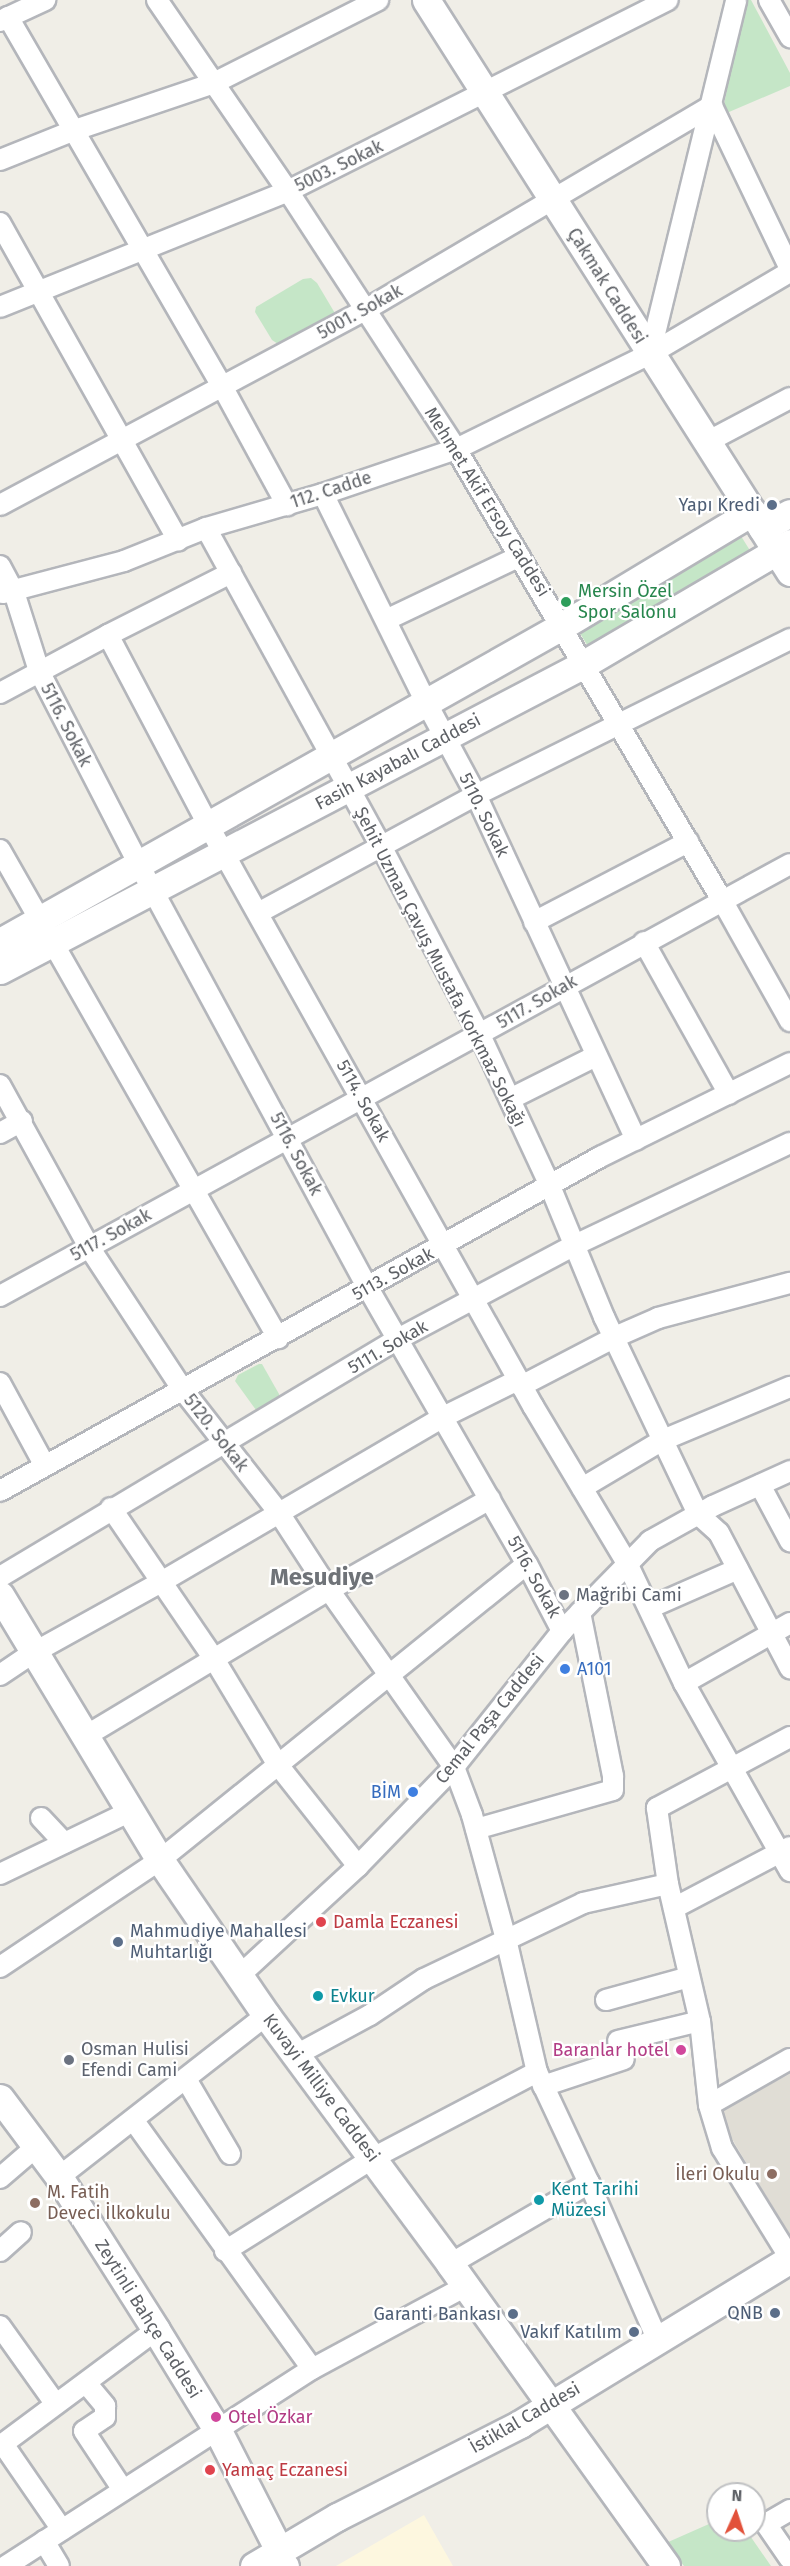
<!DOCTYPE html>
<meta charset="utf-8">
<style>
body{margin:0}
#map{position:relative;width:790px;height:2566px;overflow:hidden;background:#f0eee7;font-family:"Fira Sans",sans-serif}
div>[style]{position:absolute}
.commercial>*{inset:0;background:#fdf7df}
.education>*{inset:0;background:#e0ddd5}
.green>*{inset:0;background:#c5e6c7}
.roads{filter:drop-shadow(2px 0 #b4b6bb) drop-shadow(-2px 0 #b4b6bb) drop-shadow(0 2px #b4b6bb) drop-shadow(0 -2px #b4b6bb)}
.street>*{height:20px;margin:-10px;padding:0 10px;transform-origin:10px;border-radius:10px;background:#fff}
.secondary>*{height:27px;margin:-13.5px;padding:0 13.5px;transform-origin:13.5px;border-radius:13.5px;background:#fff}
.dots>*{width:16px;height:16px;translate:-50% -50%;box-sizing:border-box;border:3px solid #fff;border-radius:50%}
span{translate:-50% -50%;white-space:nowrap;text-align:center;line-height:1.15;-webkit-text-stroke:4.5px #fff;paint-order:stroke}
.street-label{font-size:18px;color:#5e6166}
.service-label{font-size:18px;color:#4e5e75}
.right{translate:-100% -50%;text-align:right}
.left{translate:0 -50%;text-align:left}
.leisure-label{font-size:18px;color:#27864d}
.worship-label{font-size:18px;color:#5b616d}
.shop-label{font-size:18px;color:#366cbe}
.health-label{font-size:18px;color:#be3a42}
.culture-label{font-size:18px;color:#0d838f}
.hotel-label{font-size:18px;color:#b23c85}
.education-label{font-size:18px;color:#785e54}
.district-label{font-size:24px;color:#6f7378;font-weight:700}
.north{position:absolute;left:706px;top:2482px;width:60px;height:60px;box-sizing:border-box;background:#fff;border:2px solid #bfc0c2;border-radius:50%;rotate:3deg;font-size:16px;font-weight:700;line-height:24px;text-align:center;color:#5e6166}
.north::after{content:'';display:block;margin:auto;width:21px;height:27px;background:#e2513a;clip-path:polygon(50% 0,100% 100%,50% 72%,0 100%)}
</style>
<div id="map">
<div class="commercial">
<i style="clip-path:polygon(424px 2515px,453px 2566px,336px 2566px)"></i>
</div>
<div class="education">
<i style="clip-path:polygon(790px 2074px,790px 2236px,716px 2112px)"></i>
</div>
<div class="green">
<i style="clip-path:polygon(744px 0,751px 0,790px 73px,790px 86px,722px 115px)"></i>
<i style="clip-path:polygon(311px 278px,317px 283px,336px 315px,291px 342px,278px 344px,272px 340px,255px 312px,256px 307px,303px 279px)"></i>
<i style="clip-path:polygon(736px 528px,754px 557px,592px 653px,575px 625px)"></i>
<i style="clip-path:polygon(259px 1364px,262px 1364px,279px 1394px,279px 1400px,262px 1410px,256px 1410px,235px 1381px,238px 1375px)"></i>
<i style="clip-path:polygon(718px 2520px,718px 2530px,746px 2530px,771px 2566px,684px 2566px,666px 2543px)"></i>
</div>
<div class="roads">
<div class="street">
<i style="left:157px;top:0;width:232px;rotate:55.6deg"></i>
<i style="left:288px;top:191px;width:308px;rotate:56.9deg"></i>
<i style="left:456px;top:449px;width:524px;rotate:59.47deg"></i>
<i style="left:722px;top:900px;width:139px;rotate:60.7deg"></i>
<i style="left:769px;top:0;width:43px;rotate:60.4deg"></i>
<i style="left:8px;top:17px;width:427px;rotate:59.9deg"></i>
<i style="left:222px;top:386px;width:136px;rotate:61.4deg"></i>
<i style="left:0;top:21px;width:50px;rotate:-25deg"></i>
<i style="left:712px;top:106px;width:181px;rotate:64.4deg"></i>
<i style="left:0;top:160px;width:78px;rotate:-21.9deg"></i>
<i style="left:72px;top:131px;width:150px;rotate:-18.7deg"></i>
<i style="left:214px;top:83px;width:184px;rotate:-26.8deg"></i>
<i style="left:0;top:223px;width:364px;rotate:60.7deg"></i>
<i style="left:0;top:307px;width:310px;rotate:-21.9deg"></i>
<i style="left:288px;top:191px;width:425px;rotate:-26.7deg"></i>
<i style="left:650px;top:354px;width:364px;rotate:-76.3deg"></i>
<i style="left:707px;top:442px;width:94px;rotate:-27.9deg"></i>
<i style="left:323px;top:494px;width:232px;rotate:63.7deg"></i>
<i style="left:426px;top:702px;width:106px;rotate:61.7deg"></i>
<i style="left:476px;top:795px;width:380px;rotate:65.1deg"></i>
<i style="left:0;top:505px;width:414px;rotate:-28.1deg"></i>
<i style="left:365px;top:310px;width:403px;rotate:-30.5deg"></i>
<i style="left:206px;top:528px;width:363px;rotate:61.2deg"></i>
<i style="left:381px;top:846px;width:213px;rotate:62.4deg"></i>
<i style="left:480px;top:1035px;width:166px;rotate:65.1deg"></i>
<i style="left:550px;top:1186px;width:142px;rotate:67.6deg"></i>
<i style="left:604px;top:1317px;width:218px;rotate:64.5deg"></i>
<i style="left:698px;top:1514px;width:28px;rotate:42deg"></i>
<i style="left:719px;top:1533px;width:153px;rotate:62.3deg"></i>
<i style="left:0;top:566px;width:30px;rotate:62deg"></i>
<i style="left:14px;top:592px;width:83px;rotate:72.4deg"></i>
<i style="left:39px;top:671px;width:216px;rotate:62.7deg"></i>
<i style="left:138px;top:863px;width:483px;rotate:61.6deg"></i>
<i style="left:368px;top:1288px;width:319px;rotate:60.1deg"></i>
<i style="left:527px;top:1564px;width:76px;rotate:62.4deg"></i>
<i style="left:3px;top:593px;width:125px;rotate:-14.8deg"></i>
<i style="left:124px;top:561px;width:88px;rotate:-21.9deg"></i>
<i style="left:206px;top:528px;width:122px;rotate:-16.2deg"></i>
<i style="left:323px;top:494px;width:140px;rotate:-18.7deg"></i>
<i style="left:456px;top:449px;width:216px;rotate:-26.1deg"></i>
<i style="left:650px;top:354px;width:162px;rotate:-30.4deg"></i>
<i style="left:386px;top:620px;width:148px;rotate:-25.5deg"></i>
<i style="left:108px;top:635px;width:215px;rotate:62.2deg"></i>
<i style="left:208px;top:825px;width:666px;rotate:60.78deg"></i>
<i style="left:533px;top:1406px;width:183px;rotate:59.1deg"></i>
<i style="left:627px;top:1563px;width:133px;rotate:64.6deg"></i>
<i style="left:684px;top:1683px;width:216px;rotate:60.6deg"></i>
<i style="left:0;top:693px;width:123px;rotate:-28.2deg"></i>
<i style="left:108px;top:635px;width:138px;rotate:-26.8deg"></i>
<i style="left:0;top:850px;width:562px;rotate:60.33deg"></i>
<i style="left:258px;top:913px;width:248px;rotate:-28.4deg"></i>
<i style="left:476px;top:795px;width:351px;rotate:-26.4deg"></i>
<i style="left:534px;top:922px;width:174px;rotate:-27.5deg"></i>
<i style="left:644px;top:942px;width:174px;rotate:60.8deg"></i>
<i style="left:0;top:1085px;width:185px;rotate:61.2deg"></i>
<i style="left:89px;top:1247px;width:171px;rotate:56.7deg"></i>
<i style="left:183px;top:1390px;width:156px;rotate:52deg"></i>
<i style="left:279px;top:1513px;width:92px;rotate:57deg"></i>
<i style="left:329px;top:1590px;width:217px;rotate:54.8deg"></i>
<i style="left:454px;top:1767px;width:51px;rotate:69.4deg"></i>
<i style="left:472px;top:1815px;width:129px;rotate:74.7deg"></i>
<i style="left:506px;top:1939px;width:137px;rotate:76.9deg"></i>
<i style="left:537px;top:2072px;width:123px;rotate:64.9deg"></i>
<i style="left:589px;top:2183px;width:170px;rotate:66.4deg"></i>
<i style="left:510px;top:1099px;width:96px;rotate:-26.6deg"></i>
<i style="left:0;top:1133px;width:25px;rotate:-29deg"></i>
<i style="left:0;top:1296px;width:900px;rotate:-28.67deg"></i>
<i style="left:0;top:1383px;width:94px;rotate:61.5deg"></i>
<i style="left:521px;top:1386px;width:106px;rotate:-27.5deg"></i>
<i style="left:615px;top:1337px;width:47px;rotate:-23.8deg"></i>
<i style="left:658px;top:1318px;width:137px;rotate:-14.9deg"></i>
<i style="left:760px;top:1485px;width:64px;rotate:61.8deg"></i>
<i style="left:582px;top:1488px;width:94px;rotate:-30.7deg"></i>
<i style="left:663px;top:1440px;width:138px;rotate:-22.7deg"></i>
<i style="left:0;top:1491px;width:687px;rotate:-29.1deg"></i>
<i style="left:600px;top:1157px;width:212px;rotate:-26.3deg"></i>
<i style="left:111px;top:1508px;width:183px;rotate:55.7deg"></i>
<i style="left:214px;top:1659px;width:124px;rotate:58.9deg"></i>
<i style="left:278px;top:1765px;width:129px;rotate:51.6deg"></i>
<i style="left:0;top:1577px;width:464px;rotate:-30.9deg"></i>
<i style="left:398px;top:1339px;width:200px;rotate:-28deg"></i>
<i style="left:575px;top:1245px;width:238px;rotate:-25.4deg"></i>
<i style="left:649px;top:1608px;width:97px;rotate:-23.7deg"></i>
<i style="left:0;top:1675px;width:40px;rotate:-34deg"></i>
<i style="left:33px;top:1653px;width:146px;rotate:-29deg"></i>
<i style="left:161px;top:1582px;width:327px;rotate:-30.3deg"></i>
<i style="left:443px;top:1417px;width:84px;rotate:-26.3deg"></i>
<i style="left:684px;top:1683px;width:122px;rotate:-29.5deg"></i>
<i style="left:84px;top:1737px;width:286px;rotate:-31deg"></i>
<i style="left:329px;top:1590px;width:185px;rotate:-29.5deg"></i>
<i style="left:790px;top:1737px;width:151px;rotate:151.9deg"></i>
<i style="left:657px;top:1808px;width:77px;rotate:81.8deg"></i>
<i style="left:668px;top:1884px;width:141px;rotate:76.9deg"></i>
<i style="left:700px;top:2021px;width:84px;rotate:83.9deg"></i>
<i style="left:709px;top:2105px;width:45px;rotate:73.2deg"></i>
<i style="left:722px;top:2148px;width:129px;rotate:58.3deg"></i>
<i style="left:41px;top:1818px;width:34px;rotate:47deg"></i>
<i style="left:476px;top:1829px;width:142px;rotate:-15.9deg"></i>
<i style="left:613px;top:1790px;width:14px;rotate:-90deg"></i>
<i style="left:613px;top:1776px;width:167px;rotate:-101.4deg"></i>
<i style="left:0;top:1874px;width:143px;rotate:-25.7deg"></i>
<i style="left:674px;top:1908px;width:131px;rotate:-27.7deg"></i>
<i style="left:0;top:1967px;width:192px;rotate:-33.8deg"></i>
<i style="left:160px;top:1860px;width:471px;rotate:-38.9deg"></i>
<i style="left:239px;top:1976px;width:162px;rotate:-42.7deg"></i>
<i style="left:358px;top:1866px;width:138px;rotate:-45.9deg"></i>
<i style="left:454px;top:1767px;width:174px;rotate:-51.5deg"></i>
<i style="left:562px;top:1631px;width:126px;rotate:-45.6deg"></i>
<i style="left:650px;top:1541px;width:72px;rotate:-29.1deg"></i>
<i style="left:713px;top:1506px;width:85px;rotate:-24.4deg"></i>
<i style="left:606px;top:2000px;width:86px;rotate:-15.5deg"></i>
<i style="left:618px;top:2041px;width:84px;rotate:-13.7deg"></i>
<i style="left:296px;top:2055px;width:84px;rotate:-28.4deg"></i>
<i style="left:370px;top:2015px;width:65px;rotate:-33.7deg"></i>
<i style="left:424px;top:1979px;width:176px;rotate:-25.5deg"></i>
<i style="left:583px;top:1903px;width:87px;rotate:-12.6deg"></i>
<i style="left:186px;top:2079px;width:87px;rotate:59.6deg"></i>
<i style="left:543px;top:2086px;width:85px;rotate:-18.4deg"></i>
<i style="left:709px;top:2105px;width:93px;rotate:-29.6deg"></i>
<i style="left:134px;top:2121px;width:305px;rotate:54.3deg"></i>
<i style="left:59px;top:2177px;width:263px;rotate:-38deg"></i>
<i style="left:0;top:2178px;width:48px;rotate:-40.7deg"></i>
<i style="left:0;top:2251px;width:28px;rotate:-42deg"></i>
<i style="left:225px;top:2251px;width:175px;rotate:-32.1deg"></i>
<i style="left:373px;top:2158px;width:185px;rotate:-27.7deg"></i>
<i style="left:450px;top:2264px;width:161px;rotate:-30.2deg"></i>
<i style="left:0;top:2326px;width:95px;rotate:54.5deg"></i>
<i style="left:86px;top:2383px;width:30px;rotate:50deg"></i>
<i style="left:105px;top:2406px;width:11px;rotate:90deg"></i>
<i style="left:105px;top:2417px;width:25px;rotate:146deg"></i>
<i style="left:84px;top:2431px;width:71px;rotate:56.5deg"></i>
<i style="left:3px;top:2444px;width:104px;rotate:55.5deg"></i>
<i style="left:0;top:2446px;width:194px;rotate:-36.6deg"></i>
<i style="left:790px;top:2510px;width:28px;rotate:150deg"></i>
<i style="left:766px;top:2524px;width:42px;rotate:55.6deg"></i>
<i style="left:44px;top:2541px;width:29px;rotate:59deg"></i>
<i style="left:288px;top:2564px;width:2px;rotate:63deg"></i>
<i style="left:6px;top:2566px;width:364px;rotate:-32.8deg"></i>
<i style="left:312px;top:2369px;width:175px;rotate:-28.3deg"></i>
</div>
<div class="secondary">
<i style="left:426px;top:0;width:678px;rotate:57.53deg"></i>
<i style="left:762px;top:528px;width:32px;rotate:-28deg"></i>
<i style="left:0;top:942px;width:645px;rotate:-29.35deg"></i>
<i style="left:562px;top:626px;width:222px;rotate:-31deg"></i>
<i style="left:0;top:970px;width:659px;rotate:-27.65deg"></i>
<i style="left:584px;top:664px;width:239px;rotate:-30.4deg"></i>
<i style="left:0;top:1595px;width:310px;rotate:58.9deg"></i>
<i style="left:160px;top:1860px;width:188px;rotate:55.6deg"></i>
<i style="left:266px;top:2015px;width:310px;rotate:53.5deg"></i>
<i style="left:450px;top:2264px;width:371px;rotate:54.4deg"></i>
<i style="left:0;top:2098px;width:99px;rotate:53.2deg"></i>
<i style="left:59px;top:2177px;width:181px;rotate:57.6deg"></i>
<i style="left:156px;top:2330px;width:119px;rotate:58.5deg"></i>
<i style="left:218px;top:2431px;width:134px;rotate:62.9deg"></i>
<i style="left:254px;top:2566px;width:96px;rotate:-30.6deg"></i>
<i style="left:337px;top:2517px;width:205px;rotate:-26.9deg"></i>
<i style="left:520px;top:2424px;width:316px;rotate:-31.4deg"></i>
</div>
</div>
<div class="dots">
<i style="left:772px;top:505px;background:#5c6f8a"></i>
<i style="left:566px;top:602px;background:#2e9e5b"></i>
<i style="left:564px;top:1595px;background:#6b7280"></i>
<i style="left:565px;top:1669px;background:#3f7fe0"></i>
<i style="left:413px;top:1792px;background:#3f7fe0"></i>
<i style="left:321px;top:1922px;background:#e0444e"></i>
<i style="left:118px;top:1942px;background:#5c6f8a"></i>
<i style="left:318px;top:1996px;background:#0f9aa8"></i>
<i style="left:681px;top:2050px;background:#d1479c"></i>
<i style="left:69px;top:2060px;background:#6b7280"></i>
<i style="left:772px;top:2174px;background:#8d6e63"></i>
<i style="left:539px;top:2200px;background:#0f9aa8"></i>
<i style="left:35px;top:2203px;background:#8d6e63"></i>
<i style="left:775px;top:2313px;background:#5c6f8a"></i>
<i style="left:513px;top:2314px;background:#5c6f8a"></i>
<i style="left:634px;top:2332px;background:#5c6f8a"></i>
<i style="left:216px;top:2417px;background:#d1479c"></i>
<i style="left:210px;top:2470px;background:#e0444e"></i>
</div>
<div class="street-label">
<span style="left:339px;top:166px;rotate:-26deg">5003. Sokak</span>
<span style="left:607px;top:286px;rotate:58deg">Çakmak Caddesi</span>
<span style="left:360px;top:312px;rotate:-29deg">5001. Sokak</span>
<span style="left:331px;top:490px;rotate:-18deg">112. Cadde</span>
<span style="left:487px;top:502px;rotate:58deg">Mehmet Akif Ersoy Caddesi</span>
<span style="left:66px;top:725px;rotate:63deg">5116. Sokak</span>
<span style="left:398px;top:762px;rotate:-28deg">Fasih Kayabalı Caddesi</span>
<span style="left:484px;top:815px;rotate:64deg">5110. Sokak</span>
<span style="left:440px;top:967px;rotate:63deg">Şehit Uzman Çavuş Mustafa Korkmaz Sokağı</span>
<span style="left:537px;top:1002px;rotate:-30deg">5117. Sokak</span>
<span style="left:363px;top:1101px;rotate:61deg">5114. Sokak</span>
<span style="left:296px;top:1154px;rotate:62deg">5116. Sokak</span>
<span style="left:111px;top:1235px;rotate:-29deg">5117. Sokak</span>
<span style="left:393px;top:1274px;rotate:-29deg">5113. Sokak</span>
<span style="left:388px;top:1347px;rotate:-30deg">5111. Sokak</span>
<span style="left:216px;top:1433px;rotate:52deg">5120. Sokak</span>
<span style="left:534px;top:1577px;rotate:61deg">5116. Sokak</span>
<span style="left:490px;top:1719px;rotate:-51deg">Cemal Paşa Caddesi</span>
<span style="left:321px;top:2088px;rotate:53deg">Kuvayi Milliye Caddesi</span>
<span style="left:148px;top:2319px;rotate:58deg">Zeytinli Bahçe Caddesi</span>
<span style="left:525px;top:2418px;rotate:-30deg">İstiklal Caddesi</span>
</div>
<div class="service-label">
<span class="right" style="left:760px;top:505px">Yapı Kredi</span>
<span class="left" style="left:130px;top:1942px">Mahmudiye Mahallesi<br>Muhtarlığı</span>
<span class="right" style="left:763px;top:2313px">QNB</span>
<span class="right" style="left:501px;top:2314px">Garanti Bankası</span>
<span class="right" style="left:622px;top:2332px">Vakıf Katılım</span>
</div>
<div class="leisure-label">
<span class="left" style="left:578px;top:602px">Mersin Özel<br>Spor Salonu</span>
</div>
<div class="worship-label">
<span class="left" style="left:576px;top:1595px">Mağribi Cami</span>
<span class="left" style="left:81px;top:2060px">Osman Hulisi<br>Efendi Cami</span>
</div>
<div class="shop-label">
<span class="left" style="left:577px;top:1669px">A101</span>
<span class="right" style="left:401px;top:1792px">BİM</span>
</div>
<div class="health-label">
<span class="left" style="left:333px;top:1922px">Damla Eczanesi</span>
<span class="left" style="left:222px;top:2470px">Yamaç Eczanesi</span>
</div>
<div class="culture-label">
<span class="left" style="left:330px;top:1996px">Evkur</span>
<span class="left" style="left:551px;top:2200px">Kent Tarihi<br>Müzesi</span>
</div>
<div class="hotel-label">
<span class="right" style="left:669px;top:2050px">Baranlar hotel</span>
<span class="left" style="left:228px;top:2417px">Otel Özkar</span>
</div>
<div class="education-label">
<span class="right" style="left:760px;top:2174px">İleri Okulu</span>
<span class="left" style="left:47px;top:2203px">M. Fatih<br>Deveci İlkokulu</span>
</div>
<div class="district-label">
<span style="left:322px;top:1578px">Mesudiye</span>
</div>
<div class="north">N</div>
</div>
